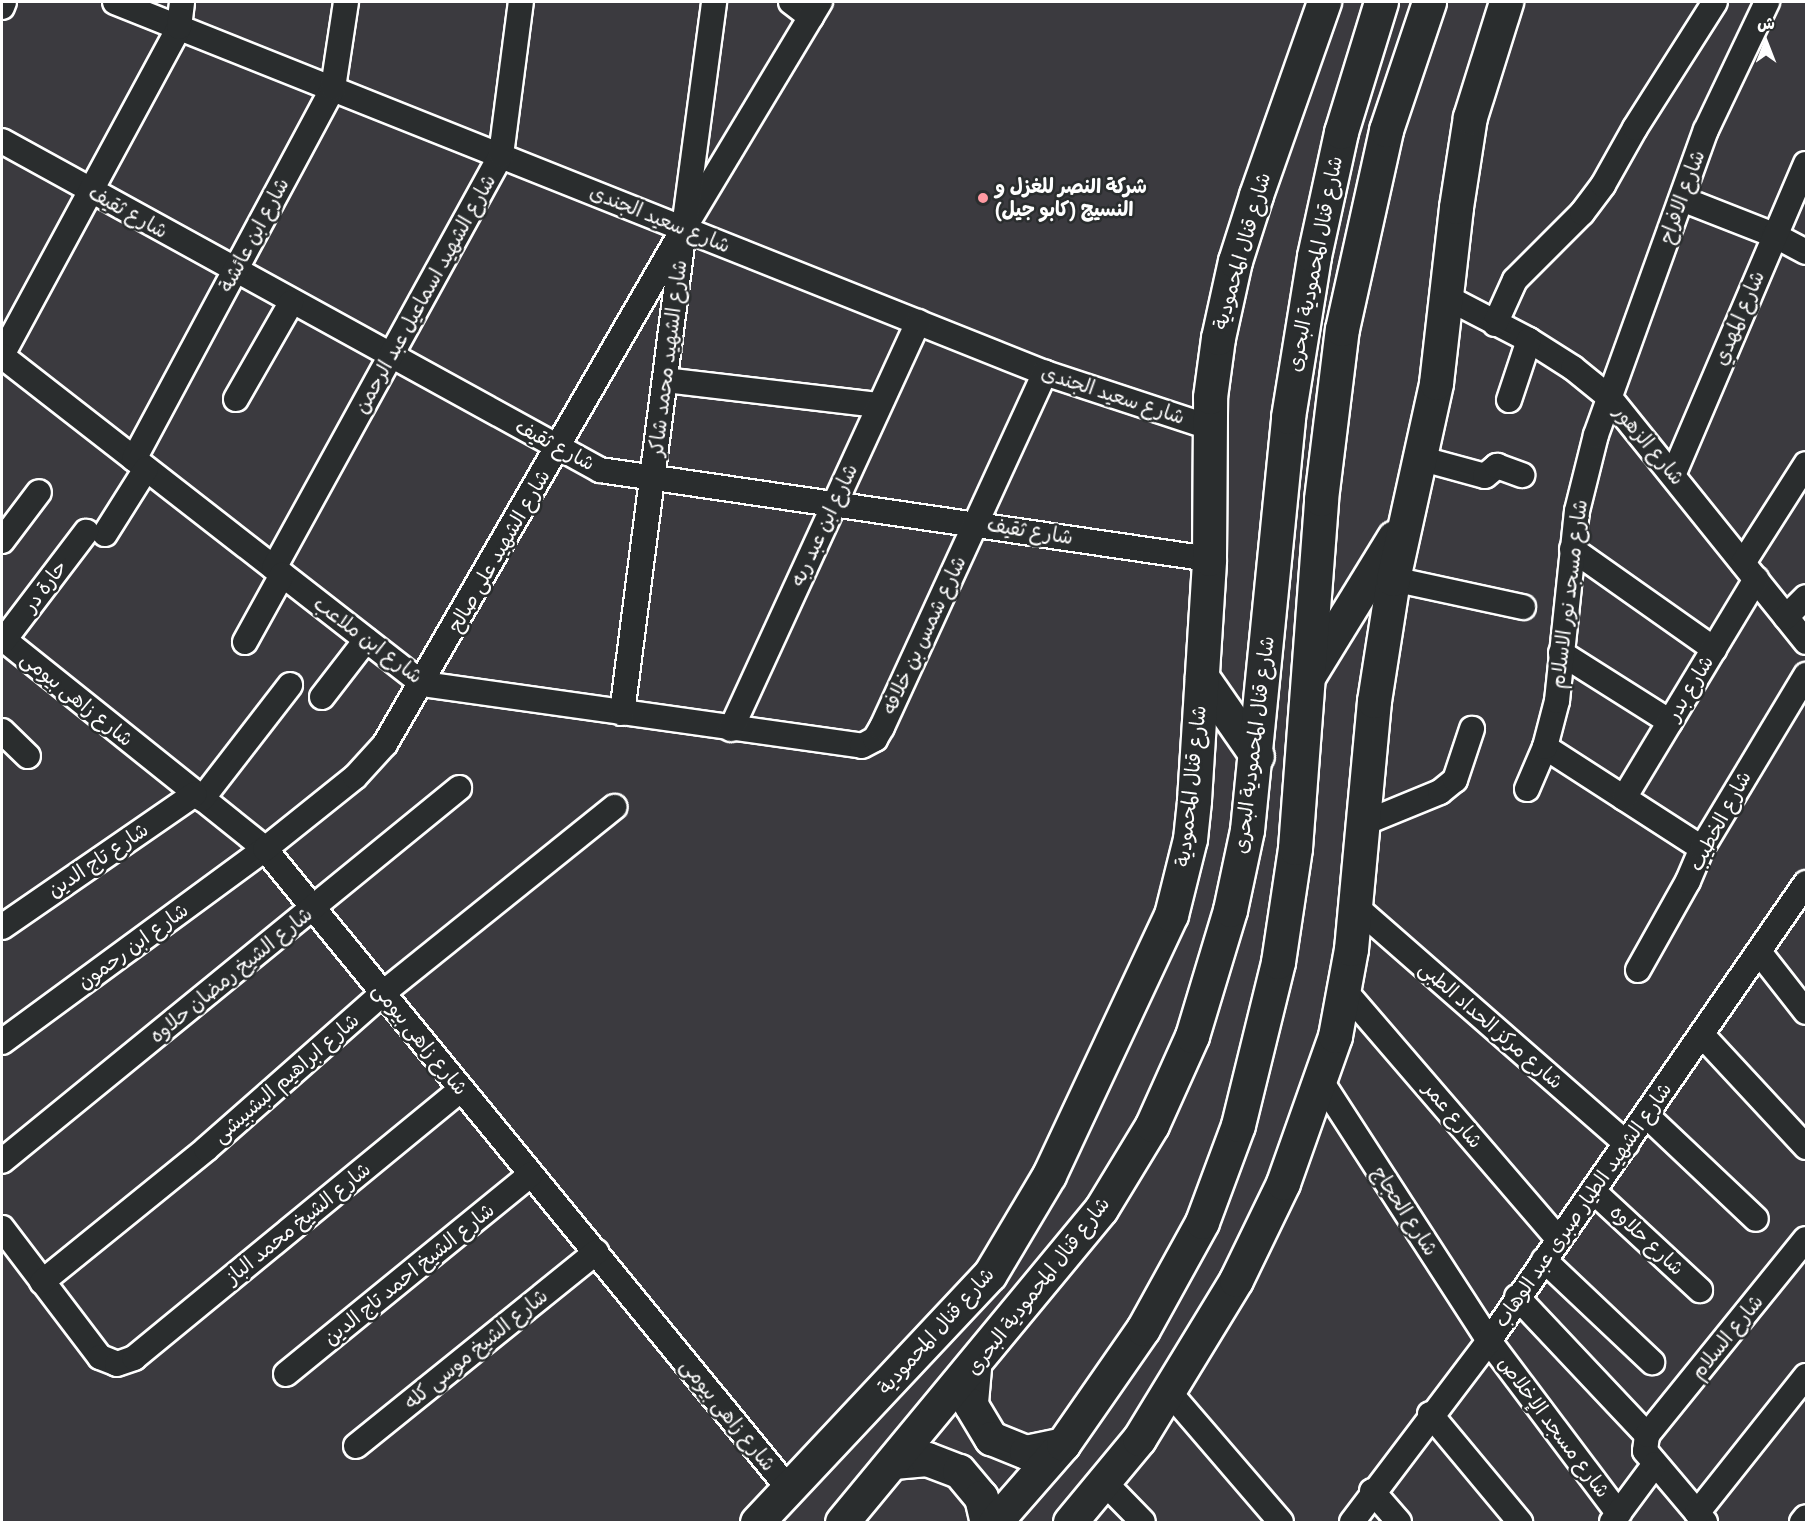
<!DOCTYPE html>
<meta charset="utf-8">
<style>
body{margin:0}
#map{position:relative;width:1808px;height:1524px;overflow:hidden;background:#3b3a3f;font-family:Itim,"Playpen Sans Arabic",sans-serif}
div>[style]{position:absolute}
.roads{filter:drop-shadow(2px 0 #fff) drop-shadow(-2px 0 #fff) drop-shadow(0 2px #fff) drop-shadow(0 -2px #fff)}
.street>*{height:24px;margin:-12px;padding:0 12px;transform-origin:12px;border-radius:12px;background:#2a2d2e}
.secondary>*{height:33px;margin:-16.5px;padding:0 16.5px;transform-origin:16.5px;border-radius:16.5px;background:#2a2d2e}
.dots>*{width:16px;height:16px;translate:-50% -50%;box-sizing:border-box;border:3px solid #2a2d2e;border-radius:50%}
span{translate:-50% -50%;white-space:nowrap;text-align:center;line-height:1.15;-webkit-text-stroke:5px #2a2d2e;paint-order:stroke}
.poi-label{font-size:20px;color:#fff;font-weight:700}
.left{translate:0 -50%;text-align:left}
.street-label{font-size:20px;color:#fff}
.frame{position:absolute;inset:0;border:3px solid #fff;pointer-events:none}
.north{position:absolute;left:1736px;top:12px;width:60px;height:60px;-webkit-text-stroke:4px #2a2d2e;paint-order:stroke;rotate:0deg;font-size:16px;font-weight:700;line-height:24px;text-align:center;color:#fff}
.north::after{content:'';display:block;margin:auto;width:21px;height:27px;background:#fff;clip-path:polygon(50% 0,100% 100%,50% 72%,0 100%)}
</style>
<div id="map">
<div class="roads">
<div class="street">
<i style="left:115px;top:2px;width:1001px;rotate:21.75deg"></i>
<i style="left:1045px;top:373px;width:173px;rotate:18.2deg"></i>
<i style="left:791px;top:2px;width:25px;rotate:37deg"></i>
<i style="left:2px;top:7px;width:5px;rotate:-68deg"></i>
<i style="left:2px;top:141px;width:683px;rotate:28.82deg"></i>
<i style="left:600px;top:470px;width:615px;rotate:8.31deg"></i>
<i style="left:1682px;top:199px;width:99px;rotate:21.4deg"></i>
<i style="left:1774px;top:235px;width:36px;rotate:28deg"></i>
<i style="left:1448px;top:298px;width:91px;rotate:27.4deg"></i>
<i style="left:1529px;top:340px;width:52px;rotate:32.5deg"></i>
<i style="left:1573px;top:368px;width:48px;rotate:39deg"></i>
<i style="left:1610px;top:398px;width:313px;rotate:51.2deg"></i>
<i style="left:1495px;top:324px;width:48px;rotate:-65.6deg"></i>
<i style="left:1515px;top:280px;width:95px;rotate:-45deg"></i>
<i style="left:1582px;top:213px;width:35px;rotate:-53deg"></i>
<i style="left:1603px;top:185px;width:65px;rotate:-60.7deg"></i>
<i style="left:1635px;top:128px;width:149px;rotate:-57.6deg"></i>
<i style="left:2px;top:355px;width:373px;rotate:-61.6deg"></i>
<i style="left:179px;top:27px;width:25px;rotate:-83deg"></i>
<i style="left:2px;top:356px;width:534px;rotate:37.92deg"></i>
<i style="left:423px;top:684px;width:443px;rotate:8deg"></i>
<i style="left:862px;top:746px;width:15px;rotate:-28deg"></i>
<i style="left:875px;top:739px;width:14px;rotate:-60deg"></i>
<i style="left:882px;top:727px;width:390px;rotate:-65.3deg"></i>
<i style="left:665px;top:380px;width:215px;rotate:6.7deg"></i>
<i style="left:236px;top:399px;width:111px;rotate:-60.2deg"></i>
<i style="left:1509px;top:400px;width:63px;rotate:-71.6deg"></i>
<i style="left:1419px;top:458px;width:68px;rotate:15.3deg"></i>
<i style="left:1485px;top:476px;width:16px;rotate:-40deg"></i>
<i style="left:1497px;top:466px;width:27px;rotate:20deg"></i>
<i style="left:134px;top:459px;width:421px;rotate:-61.8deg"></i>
<i style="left:333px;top:88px;width:87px;rotate:-81.4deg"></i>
<i style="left:1674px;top:473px;width:336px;rotate:-66.9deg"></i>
<i style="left:105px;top:534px;width:77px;rotate:-57.8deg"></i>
<i style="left:2px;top:541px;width:61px;rotate:-52.9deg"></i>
<i style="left:1572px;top:549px;width:174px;rotate:35.2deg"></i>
<i style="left:1743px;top:563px;width:117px;rotate:-57.5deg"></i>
<i style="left:274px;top:568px;width:471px;rotate:-61.2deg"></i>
<i style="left:501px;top:155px;width:154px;rotate:-82.6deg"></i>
<i style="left:1393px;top:579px;width:133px;rotate:12.2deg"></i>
<i style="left:1786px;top:617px;width:28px;rotate:-45deg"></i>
<i style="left:2px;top:638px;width:337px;rotate:38.7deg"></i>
<i style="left:265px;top:849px;width:827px;rotate:50.69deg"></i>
<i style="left:4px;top:640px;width:136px;rotate:-52.8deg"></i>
<i style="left:245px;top:642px;width:77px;rotate:-61.1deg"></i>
<i style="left:1561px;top:653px;width:129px;rotate:32.3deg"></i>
<i style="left:322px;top:697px;width:72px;rotate:-52.3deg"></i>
<i style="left:622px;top:713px;width:489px;rotate:-82.7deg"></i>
<i style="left:684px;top:228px;width:264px;rotate:-59deg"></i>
<i style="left:731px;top:729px;width:448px;rotate:-65.3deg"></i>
<i style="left:2px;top:731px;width:36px;rotate:44deg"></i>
<i style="left:1545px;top:747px;width:187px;rotate:32.8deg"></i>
<i style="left:1527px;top:789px;width:46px;rotate:-66.8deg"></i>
<i style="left:1545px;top:747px;width:48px;rotate:-75.4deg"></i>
<i style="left:1557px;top:701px;width:191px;rotate:-84deg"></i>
<i style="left:1577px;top:511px;width:78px;rotate:-76deg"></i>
<i style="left:1596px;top:435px;width:324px;rotate:-70.2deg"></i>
<i style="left:1706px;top:130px;width:142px;rotate:-64.5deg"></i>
<i style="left:1624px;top:798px;width:256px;rotate:-58.9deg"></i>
<i style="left:202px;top:799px;width:144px;rotate:-52.3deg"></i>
<i style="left:1362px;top:824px;width:84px;rotate:-22.3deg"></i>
<i style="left:1440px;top:792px;width:19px;rotate:-39deg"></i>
<i style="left:1455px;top:780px;width:54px;rotate:-71.6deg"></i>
<i style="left:1355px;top:906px;width:361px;rotate:41.2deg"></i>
<i style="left:2px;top:927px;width:234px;rotate:-34.6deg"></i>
<i style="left:1759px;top:952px;width:76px;rotate:51.9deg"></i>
<i style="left:1638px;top:970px;width:102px;rotate:-60.7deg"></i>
<i style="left:1688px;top:881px;width:36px;rotate:-67deg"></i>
<i style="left:1702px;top:848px;width:202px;rotate:-59deg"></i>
<i style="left:1345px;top:991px;width:328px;rotate:49.3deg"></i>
<i style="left:1702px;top:1035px;width:153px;rotate:47.1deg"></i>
<i style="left:2px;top:1042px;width:326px;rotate:-36.3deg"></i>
<i style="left:265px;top:849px;width:115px;rotate:-38.7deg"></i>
<i style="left:355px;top:777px;width:45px;rotate:-47.7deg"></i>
<i style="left:385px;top:744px;width:596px;rotate:-59.91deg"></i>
<i style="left:684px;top:228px;width:228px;rotate:-82.4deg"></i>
<i style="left:1321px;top:1081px;width:310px;rotate:57.1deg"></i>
<i style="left:1489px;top:1341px;width:216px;rotate:53.1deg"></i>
<i style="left:1646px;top:1115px;width:151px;rotate:43.4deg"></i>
<i style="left:2px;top:1161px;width:590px;rotate:-39.22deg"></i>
<i style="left:1593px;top:1191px;width:146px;rotate:42.8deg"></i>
<i style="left:2px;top:1228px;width:162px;rotate:52.8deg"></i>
<i style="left:100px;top:1357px;width:18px;rotate:22deg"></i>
<i style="left:117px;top:1364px;width:18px;rotate:-19deg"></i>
<i style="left:134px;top:1358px;width:423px;rotate:-39.4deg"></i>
<i style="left:1544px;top:1260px;width:149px;rotate:43.4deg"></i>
<i style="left:42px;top:1282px;width:211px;rotate:-39deg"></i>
<i style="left:206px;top:1149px;width:236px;rotate:-41.4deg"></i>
<i style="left:383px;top:993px;width:297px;rotate:-38.8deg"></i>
<i style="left:1517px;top:1297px;width:190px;rotate:46.7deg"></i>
<i style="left:1647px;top:1435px;width:16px;rotate:97deg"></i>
<i style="left:1645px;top:1451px;width:93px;rotate:49.8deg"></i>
<i style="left:286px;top:1374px;width:316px;rotate:-39.2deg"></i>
<i style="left:1170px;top:1393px;width:170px;rotate:49.3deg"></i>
<i style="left:1430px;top:1414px;width:141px;rotate:50.2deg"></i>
<i style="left:1647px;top:1435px;width:252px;rotate:-51deg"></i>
<i style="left:356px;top:1446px;width:309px;rotate:-38.9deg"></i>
<i style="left:1105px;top:1483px;width:54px;rotate:45.7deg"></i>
<i style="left:1372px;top:1491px;width:41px;rotate:48.9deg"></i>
<i style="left:1697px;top:1513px;width:175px;rotate:-51.5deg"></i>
<i style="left:1352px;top:1522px;width:227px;rotate:-52.9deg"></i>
<i style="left:1489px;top:1341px;width:557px;rotate:-55.31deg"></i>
<i style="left:1612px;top:1522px;width:72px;rotate:-53.4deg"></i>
<i style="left:1802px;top:1522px;width:6px;rotate:-51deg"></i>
</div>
<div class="secondary">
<i style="left:1311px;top:672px;width:158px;rotate:-58.4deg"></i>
<i style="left:1202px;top:677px;width:96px;rotate:55.2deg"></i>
<i style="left:974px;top:1368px;width:37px;rotate:95deg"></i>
<i style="left:971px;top:1405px;width:39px;rotate:59deg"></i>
<i style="left:991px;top:1438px;width:38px;rotate:22deg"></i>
<i style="left:1026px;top:1452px;width:38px;rotate:-12deg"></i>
<i style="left:893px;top:1462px;width:34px;rotate:-5deg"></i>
<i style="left:927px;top:1459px;width:34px;rotate:21deg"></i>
<i style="left:959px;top:1471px;width:34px;rotate:50deg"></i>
<i style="left:981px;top:1497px;width:26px;rotate:77deg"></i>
<i style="left:757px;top:1522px;width:340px;rotate:-46.8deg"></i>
<i style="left:990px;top:1274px;width:115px;rotate:-59.2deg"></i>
<i style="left:1049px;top:1175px;width:287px;rotate:-64.9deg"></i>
<i style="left:1171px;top:915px;width:78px;rotate:-76deg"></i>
<i style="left:1190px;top:839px;width:39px;rotate:-84deg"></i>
<i style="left:1194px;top:800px;width:241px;rotate:-86.4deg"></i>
<i style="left:1209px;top:559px;width:162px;rotate:-89.6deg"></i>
<i style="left:1210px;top:397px;width:60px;rotate:-82.3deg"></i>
<i style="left:1218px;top:338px;width:79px;rotate:-77.6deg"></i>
<i style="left:1235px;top:261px;width:69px;rotate:-72.3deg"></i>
<i style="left:1256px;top:195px;width:205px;rotate:-70.6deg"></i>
<i style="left:842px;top:1522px;width:406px;rotate:-50.4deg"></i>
<i style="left:1101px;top:1209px;width:98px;rotate:-58.7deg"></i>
<i style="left:1152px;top:1125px;width:98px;rotate:-65.8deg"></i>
<i style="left:1192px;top:1036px;width:132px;rotate:-73.2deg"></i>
<i style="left:1230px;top:910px;width:82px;rotate:-78deg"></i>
<i style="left:1247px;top:830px;width:415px;rotate:-84.3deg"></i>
<i style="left:1288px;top:417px;width:163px;rotate:-80.8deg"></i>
<i style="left:1314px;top:256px;width:127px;rotate:-77.7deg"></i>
<i style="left:1341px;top:132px;width:136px;rotate:-72.9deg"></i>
<i style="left:995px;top:1522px;width:103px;rotate:-48.9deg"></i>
<i style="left:1063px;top:1444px;width:140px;rotate:-55.2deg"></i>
<i style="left:1143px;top:1329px;width:122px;rotate:-61.1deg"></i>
<i style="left:1202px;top:1222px;width:103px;rotate:-69.6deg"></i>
<i style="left:1238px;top:1125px;width:168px;rotate:-76.2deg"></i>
<i style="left:1278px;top:962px;width:115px;rotate:-81.5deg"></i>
<i style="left:1295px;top:848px;width:350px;rotate:-85.7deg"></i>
<i style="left:1321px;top:499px;width:171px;rotate:-83deg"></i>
<i style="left:1342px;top:329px;width:204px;rotate:-77.5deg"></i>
<i style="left:1386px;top:130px;width:135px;rotate:-71.4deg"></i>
<i style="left:1070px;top:1522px;width:108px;rotate:-50.3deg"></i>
<i style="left:1139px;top:1439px;width:186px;rotate:-58.6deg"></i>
<i style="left:1236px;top:1280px;width:108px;rotate:-64.1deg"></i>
<i style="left:1283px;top:1183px;width:156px;rotate:-70.5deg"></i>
<i style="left:1335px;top:1036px;width:88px;rotate:-79.6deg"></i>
<i style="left:1351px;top:949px;width:249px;rotate:-84.7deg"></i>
<i style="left:1374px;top:701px;width:123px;rotate:-81.1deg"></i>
<i style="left:1393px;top:579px;width:201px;rotate:-77.6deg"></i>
<i style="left:1436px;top:383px;width:177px;rotate:-83.5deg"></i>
<i style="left:1456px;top:207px;width:91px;rotate:-81.2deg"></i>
<i style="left:1470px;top:117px;width:121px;rotate:-72.6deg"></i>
</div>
</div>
<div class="dots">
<i style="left:983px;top:198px;background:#ff9aa2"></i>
</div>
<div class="poi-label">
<span class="left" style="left:995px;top:198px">شركة النصر للغزل و<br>النسيج (كابو جيل)</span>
</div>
<div class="street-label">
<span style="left:1682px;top:197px;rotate:-70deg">شارع الافراح</span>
<span style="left:128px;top:212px;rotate:29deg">شارع ثقيف</span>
<span style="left:660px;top:219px;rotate:22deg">شارع سعيد الجندى</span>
<span style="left:254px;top:235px;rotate:-62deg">شارع ابن عائشة</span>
<span style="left:1242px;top:251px;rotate:-74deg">شارع قنال المحمودية</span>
<span style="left:1315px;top:264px;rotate:-79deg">شارع قنال المحمودية البحرى</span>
<span style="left:425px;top:294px;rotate:-61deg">شارع الشهيد اسماعيل عبد الرحمن</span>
<span style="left:1739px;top:318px;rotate:-67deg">شارع المهدي</span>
<span style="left:668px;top:358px;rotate:-83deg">شارع الشهيد محمد شاكر</span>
<span style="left:1113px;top:395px;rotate:18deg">شارع سعيد الجندى</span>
<span style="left:555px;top:445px;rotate:28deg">شارع ثقيف</span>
<span style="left:1649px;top:445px;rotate:50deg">شارع الزهور</span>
<span style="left:824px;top:525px;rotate:-65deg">شارع ابن عبد ربه</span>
<span style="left:1030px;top:531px;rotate:9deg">شارع ثقيف</span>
<span style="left:499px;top:551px;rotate:-60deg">شارع الشهيد على صالح</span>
<span style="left:45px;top:586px;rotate:-53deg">حارة در</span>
<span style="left:1569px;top:594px;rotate:-83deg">شارع مسجد نور الاسلام</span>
<span style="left:924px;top:635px;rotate:-65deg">شارع شمس بن خلافه</span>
<span style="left:368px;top:640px;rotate:37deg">شارع ابن ملاعب</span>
<span style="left:1690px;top:688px;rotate:-59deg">شارع بدر</span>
<span style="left:77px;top:699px;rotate:39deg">شارع زاهى بيومى</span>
<span style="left:1254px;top:745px;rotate:-83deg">شارع قنال المحمودية البحرى</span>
<span style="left:1191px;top:786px;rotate:-84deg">شارع قنال المحمودية</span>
<span style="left:1720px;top:821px;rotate:-62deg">شارع الخطيب</span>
<span style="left:98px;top:860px;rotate:-34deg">شارع تاج الدين</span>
<span style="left:133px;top:946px;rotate:-36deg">شارع ابن رحمون</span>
<span style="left:231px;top:975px;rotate:-39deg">شارع الشيخ رمضان حلاوه</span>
<span style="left:1491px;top:1025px;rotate:41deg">شارع مركز الحداد الطبى</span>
<span style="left:420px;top:1039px;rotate:51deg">شارع زاهى بيومى</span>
<span style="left:286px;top:1078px;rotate:-41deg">شارع ابراهيم البشبيشى</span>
<span style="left:1453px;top:1115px;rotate:50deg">شارع عمر</span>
<span style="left:1583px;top:1205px;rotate:-55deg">شارع الشهيد الطيار صبرى عبد الوهاب</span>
<span style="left:1405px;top:1211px;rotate:57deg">شارع الحجاج</span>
<span style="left:298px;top:1223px;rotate:-39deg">شارع الشيخ محمد الباز</span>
<span style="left:1647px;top:1240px;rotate:43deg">شارع حلاوه</span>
<span style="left:409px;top:1274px;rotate:-39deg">شارع الشيخ احمد تاج الدين</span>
<span style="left:1038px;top:1286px;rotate:-52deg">شارع قنال المحمودية البحرى</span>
<span style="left:936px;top:1331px;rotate:-48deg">شارع قنال المحمودية</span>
<span style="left:1727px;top:1337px;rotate:-51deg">شارع السلام</span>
<span style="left:476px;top:1349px;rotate:-39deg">شارع الشيخ موسى كله</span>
<span style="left:728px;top:1415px;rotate:51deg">شارع زاهى بيومى</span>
<span style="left:1554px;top:1427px;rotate:53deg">شارع مسجد الإخلاص</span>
</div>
<div class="frame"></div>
<div class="north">ش</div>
</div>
